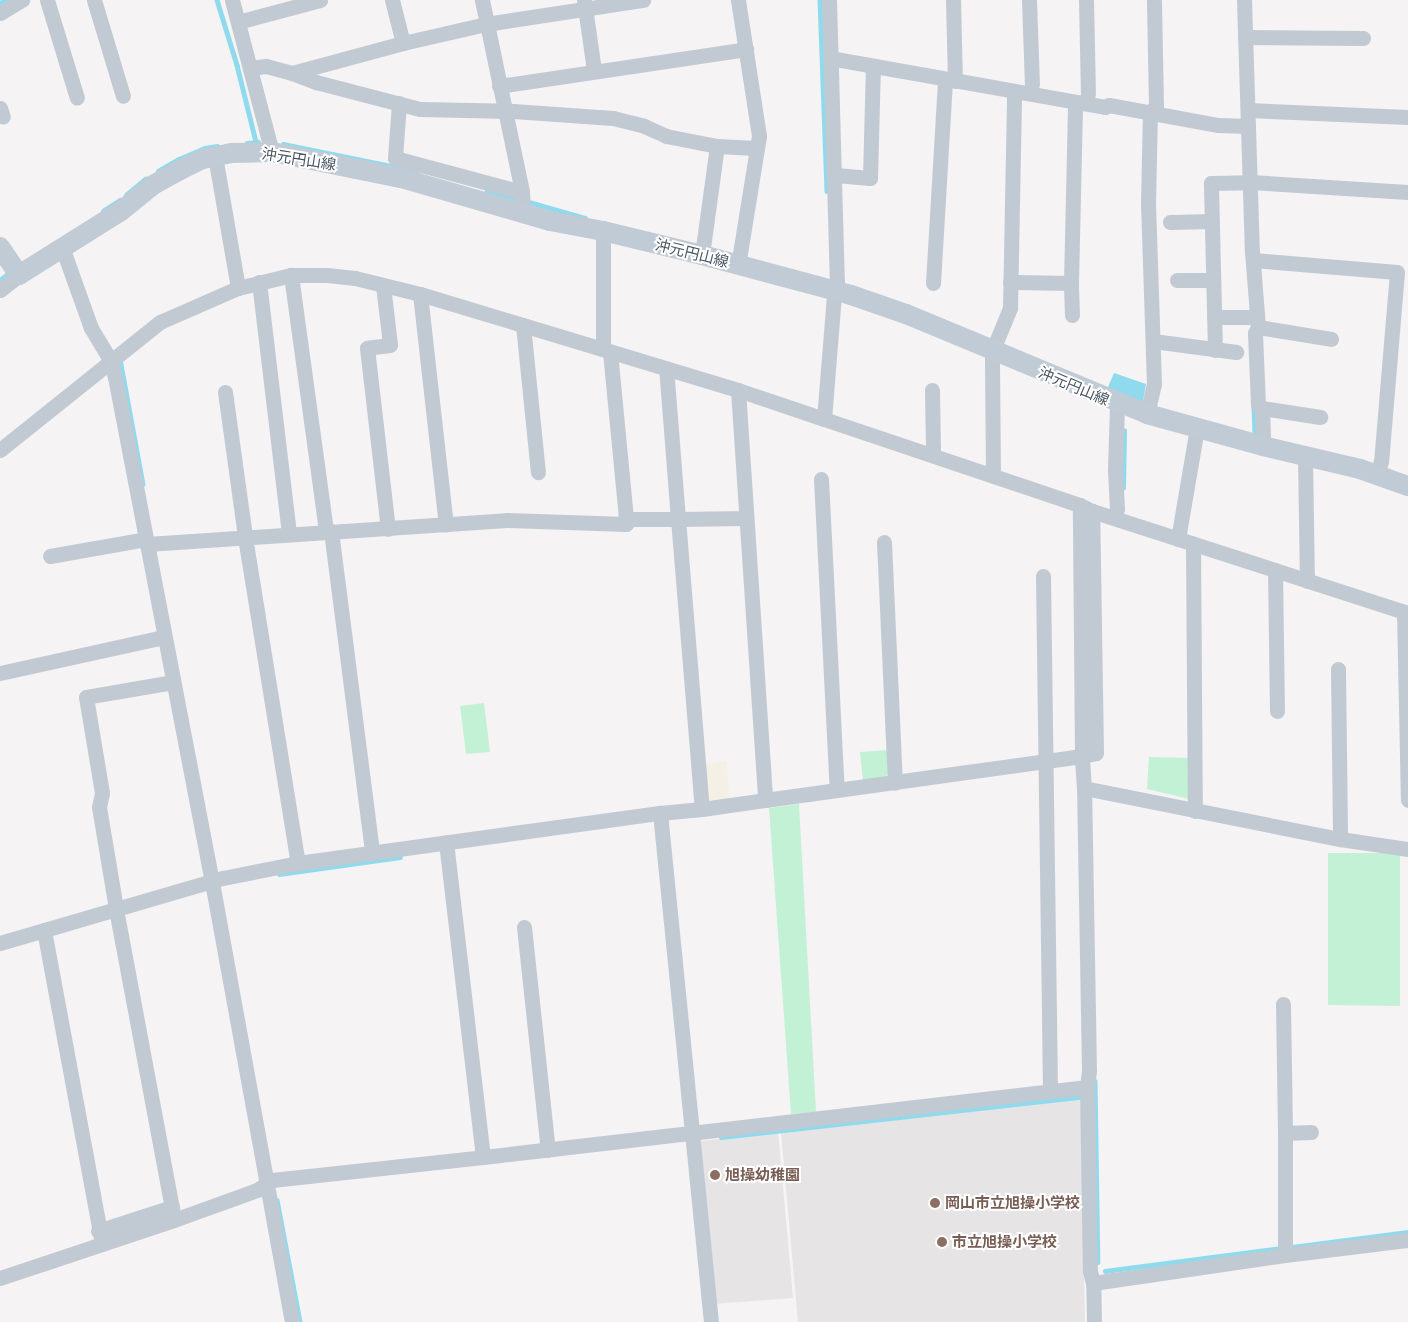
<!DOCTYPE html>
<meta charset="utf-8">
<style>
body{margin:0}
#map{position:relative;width:1408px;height:1322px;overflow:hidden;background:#f5f3f3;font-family:"IBM Plex Sans","Noto Sans JP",sans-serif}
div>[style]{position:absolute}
.education>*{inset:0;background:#e6e4e5}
.green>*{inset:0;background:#c3f1d5}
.sand>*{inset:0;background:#f5f0e5}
.water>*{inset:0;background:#90daee}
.stream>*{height:4.5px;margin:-2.25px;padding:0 2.25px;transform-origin:2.25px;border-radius:2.25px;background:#90daee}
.minor>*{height:15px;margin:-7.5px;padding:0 7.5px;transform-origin:7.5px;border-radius:7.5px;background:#c1cad2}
.secondary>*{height:20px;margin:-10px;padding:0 10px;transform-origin:10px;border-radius:10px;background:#c1cbd6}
.dots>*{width:14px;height:14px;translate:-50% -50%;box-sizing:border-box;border:2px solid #fff;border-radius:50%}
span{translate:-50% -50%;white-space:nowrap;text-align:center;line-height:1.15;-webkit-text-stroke:4px #fff;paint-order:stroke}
.street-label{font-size:15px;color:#4a5661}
.education-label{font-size:15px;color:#785e54;font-weight:700}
.left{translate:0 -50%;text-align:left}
</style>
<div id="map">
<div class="education">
<i style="clip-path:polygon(1078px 1099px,1083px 1102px,1082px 1180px,1085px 1322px,798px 1322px,781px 1132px)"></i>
<i style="clip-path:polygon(778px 1132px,793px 1298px,713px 1304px,700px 1144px,701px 1141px)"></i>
</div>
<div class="green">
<i style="clip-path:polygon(484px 703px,490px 752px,466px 754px,460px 706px)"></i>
<i style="clip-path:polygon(887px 750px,888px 774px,884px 779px,863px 781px,860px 752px)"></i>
<i style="clip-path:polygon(1149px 757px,1190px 758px,1189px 799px,1147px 789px)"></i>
<i style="clip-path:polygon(799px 804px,816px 1112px,791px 1114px,769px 808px)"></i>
<i style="clip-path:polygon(1328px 853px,1400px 853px,1400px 1006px,1328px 1005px)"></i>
</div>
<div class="sand">
<i style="clip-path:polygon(727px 760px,729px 799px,707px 802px,703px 765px)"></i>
</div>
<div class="water">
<i style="clip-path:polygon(1114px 373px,1146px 384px,1142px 407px,1105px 394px)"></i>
</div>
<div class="stream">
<i style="left:217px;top:0;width:68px;rotate:72.9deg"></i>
<i style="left:237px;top:65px;width:79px;rotate:76.1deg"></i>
<i style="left:820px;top:0;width:191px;rotate:87.9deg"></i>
<i style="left:0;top:3px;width:6px;rotate:-31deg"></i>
<i style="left:247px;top:143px;width:11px;rotate:-5deg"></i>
<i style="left:283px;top:144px;width:136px;rotate:11.5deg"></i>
<i style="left:158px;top:171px;width:24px;rotate:-30deg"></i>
<i style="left:179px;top:159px;width:28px;rotate:-23deg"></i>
<i style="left:205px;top:148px;width:12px;rotate:-9deg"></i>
<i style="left:487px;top:190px;width:102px;rotate:15.9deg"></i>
<i style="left:126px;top:195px;width:25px;rotate:-40deg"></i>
<i style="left:103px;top:211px;width:20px;rotate:-33deg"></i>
<i style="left:0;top:280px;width:11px;rotate:-38deg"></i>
<i style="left:120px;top:359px;width:127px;rotate:79.6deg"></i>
<i style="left:1254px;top:406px;width:29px;rotate:88deg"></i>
<i style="left:1123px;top:488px;width:57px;rotate:-89deg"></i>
<i style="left:279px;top:874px;width:122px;rotate:-8deg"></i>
<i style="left:1095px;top:1081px;width:181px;rotate:89.1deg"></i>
<i style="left:721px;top:1137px;width:361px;rotate:-6.4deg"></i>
<i style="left:277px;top:1200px;width:124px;rotate:79.3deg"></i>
<i style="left:1292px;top:1247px;width:117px;rotate:-7.4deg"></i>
<i style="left:1105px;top:1271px;width:178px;rotate:-7.4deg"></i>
</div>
<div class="minor">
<i style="left:47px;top:0;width:102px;rotate:73deg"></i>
<i style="left:94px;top:0;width:100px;rotate:73.2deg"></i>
<i style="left:232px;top:0;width:157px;rotate:75.3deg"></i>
<i style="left:392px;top:0;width:44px;rotate:75.7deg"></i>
<i style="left:482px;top:0;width:196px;rotate:78.2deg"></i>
<i style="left:522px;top:192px;width:20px;rotate:87deg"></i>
<i style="left:584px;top:0;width:71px;rotate:81.9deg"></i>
<i style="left:738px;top:0;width:138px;rotate:81.2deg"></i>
<i style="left:759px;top:136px;width:131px;rotate:99.2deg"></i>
<i style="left:829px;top:0;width:281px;rotate:88.4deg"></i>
<i style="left:837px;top:281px;width:14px;rotate:102deg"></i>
<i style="left:834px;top:295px;width:124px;rotate:94.6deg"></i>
<i style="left:824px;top:419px;width:270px;rotate:18.6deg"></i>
<i style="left:1080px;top:505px;width:13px;rotate:27deg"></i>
<i style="left:1092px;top:511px;width:332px;rotate:17.9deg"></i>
<i style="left:953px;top:0;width:81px;rotate:88.6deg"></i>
<i style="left:1029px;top:0;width:84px;rotate:88deg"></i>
<i style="left:1086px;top:0;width:94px;rotate:88.8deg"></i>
<i style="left:1244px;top:0;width:251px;rotate:88.2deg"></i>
<i style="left:1252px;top:251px;width:76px;rotate:85.5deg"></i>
<i style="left:1258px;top:327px;width:7px;rotate:117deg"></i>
<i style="left:1255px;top:333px;width:72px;rotate:87.6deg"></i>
<i style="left:1258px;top:405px;width:5px;rotate:37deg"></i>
<i style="left:1262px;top:408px;width:38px;rotate:88deg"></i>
<i style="left:0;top:13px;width:26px;rotate:-31deg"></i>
<i style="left:238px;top:22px;width:85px;rotate:-15deg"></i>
<i style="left:1245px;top:37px;width:118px;rotate:0.5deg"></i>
<i style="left:830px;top:58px;width:279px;rotate:10.1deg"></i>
<i style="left:1105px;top:107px;width:4px;rotate:-27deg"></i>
<i style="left:1109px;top:105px;width:111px;rotate:10.4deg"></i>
<i style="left:1218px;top:125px;width:30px;rotate:2deg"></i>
<i style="left:250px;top:68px;width:16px;rotate:-7deg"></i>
<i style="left:266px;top:66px;width:27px;rotate:15deg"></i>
<i style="left:292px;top:73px;width:115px;rotate:-15.1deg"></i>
<i style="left:403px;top:43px;width:85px;rotate:-12.9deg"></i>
<i style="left:486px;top:24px;width:159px;rotate:-8.7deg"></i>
<i style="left:292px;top:73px;width:26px;rotate:21deg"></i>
<i style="left:316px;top:82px;width:107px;rotate:14.6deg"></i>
<i style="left:420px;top:109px;width:93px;rotate:1.2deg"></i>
<i style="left:513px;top:111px;width:100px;rotate:4deg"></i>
<i style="left:613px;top:118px;width:32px;rotate:14deg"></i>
<i style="left:644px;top:126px;width:24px;rotate:24deg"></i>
<i style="left:666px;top:136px;width:52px;rotate:11.1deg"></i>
<i style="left:717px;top:146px;width:39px;rotate:3deg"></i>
<i style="left:499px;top:86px;width:250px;rotate:-8.5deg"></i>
<i style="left:399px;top:103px;width:55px;rotate:94.2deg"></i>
<i style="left:395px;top:158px;width:131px;rotate:15deg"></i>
<i style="left:0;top:108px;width:9px;rotate:72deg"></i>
<i style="left:1248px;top:110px;width:160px;rotate:2.5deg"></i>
<i style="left:215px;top:156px;width:134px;rotate:80.1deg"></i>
<i style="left:836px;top:175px;width:34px;rotate:5deg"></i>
<i style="left:870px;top:178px;width:112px;rotate:-88.5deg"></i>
<i style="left:1170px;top:222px;width:42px;rotate:-1.4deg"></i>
<i style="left:62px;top:247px;width:86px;rotate:70.3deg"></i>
<i style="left:91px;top:328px;width:37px;rotate:59deg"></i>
<i style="left:110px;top:360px;width:18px;rotate:74deg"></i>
<i style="left:115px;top:377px;width:514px;rotate:79.13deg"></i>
<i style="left:212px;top:882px;width:447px;rotate:79.7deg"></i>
<i style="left:702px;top:255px;width:110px;rotate:-82.2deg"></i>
<i style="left:1253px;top:260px;width:144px;rotate:4.8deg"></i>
<i style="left:1397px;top:272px;width:190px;rotate:94.8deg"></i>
<i style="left:1381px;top:461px;width:14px;rotate:107deg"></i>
<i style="left:291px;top:275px;width:259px;rotate:82.2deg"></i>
<i style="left:1177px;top:280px;width:36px"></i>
<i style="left:259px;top:282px;width:254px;rotate:83.2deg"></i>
<i style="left:1010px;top:282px;width:61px;rotate:0.9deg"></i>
<i style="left:933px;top:283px;width:204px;rotate:-86.6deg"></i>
<i style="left:383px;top:285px;width:60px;rotate:83.3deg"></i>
<i style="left:390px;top:345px;width:23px;rotate:173deg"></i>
<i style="left:367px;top:348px;width:182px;rotate:83.4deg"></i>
<i style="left:0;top:290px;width:24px;rotate:-38deg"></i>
<i style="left:420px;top:294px;width:232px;rotate:83.6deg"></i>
<i style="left:1072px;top:315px;width:32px;rotate:-92deg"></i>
<i style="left:1071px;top:283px;width:181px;rotate:-88.7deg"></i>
<i style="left:1214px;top:317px;width:42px"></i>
<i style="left:523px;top:325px;width:148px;rotate:84.2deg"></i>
<i style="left:1258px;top:327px;width:74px;rotate:9.3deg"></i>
<i style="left:1153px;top:341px;width:84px;rotate:7.5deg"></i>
<i style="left:603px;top:349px;width:118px;rotate:-90deg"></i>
<i style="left:1215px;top:350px;width:167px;rotate:-91.4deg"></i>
<i style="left:1211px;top:183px;width:39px;rotate:-1deg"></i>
<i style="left:1250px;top:182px;width:158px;rotate:3.6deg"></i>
<i style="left:610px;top:352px;width:168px;rotate:84.5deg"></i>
<i style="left:626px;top:519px;width:52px"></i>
<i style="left:678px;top:519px;width:151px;rotate:-94.5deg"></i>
<i style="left:738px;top:390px;width:411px;rotate:86.2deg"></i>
<i style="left:765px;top:800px;width:320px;rotate:-7.9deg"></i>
<i style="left:1082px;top:756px;width:251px;rotate:-90.5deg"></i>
<i style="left:225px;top:392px;width:146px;rotate:82.1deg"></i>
<i style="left:245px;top:537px;width:330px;rotate:80.8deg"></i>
<i style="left:1262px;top:408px;width:59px;rotate:8.8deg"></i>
<i style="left:1147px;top:414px;width:31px;rotate:-77deg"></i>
<i style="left:1154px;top:384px;width:179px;rotate:-91.9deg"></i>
<i style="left:1148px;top:205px;width:92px;rotate:-88.8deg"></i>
<i style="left:1150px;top:113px;width:9px;rotate:-49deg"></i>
<i style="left:1156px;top:106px;width:106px;rotate:-91.1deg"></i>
<i style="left:0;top:450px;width:205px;rotate:-38.7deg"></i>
<i style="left:160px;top:322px;width:85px;rotate:-23.6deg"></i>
<i style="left:238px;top:288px;width:55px;rotate:-13.8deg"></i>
<i style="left:291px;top:275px;width:36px"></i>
<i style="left:327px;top:275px;width:28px;rotate:6deg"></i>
<i style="left:355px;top:278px;width:67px;rotate:13.8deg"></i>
<i style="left:420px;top:294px;width:332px;rotate:16.8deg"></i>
<i style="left:738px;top:390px;width:91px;rotate:18.6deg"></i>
<i style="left:931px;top:454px;width:6px;rotate:-72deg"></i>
<i style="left:933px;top:448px;width:58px;rotate:-91deg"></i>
<i style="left:1305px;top:457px;width:124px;rotate:89.1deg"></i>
<i style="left:993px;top:476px;width:124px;rotate:-90.5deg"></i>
<i style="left:992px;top:352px;width:48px;rotate:-67.8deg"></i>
<i style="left:1010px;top:308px;width:217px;rotate:-88.9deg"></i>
<i style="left:821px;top:479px;width:311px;rotate:87.1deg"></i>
<i style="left:746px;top:518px;width:68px;rotate:179.2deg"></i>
<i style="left:678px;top:519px;width:291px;rotate:85.3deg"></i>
<i style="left:702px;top:809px;width:64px;rotate:-8.1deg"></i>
<i style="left:1114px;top:518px;width:9px;rotate:-72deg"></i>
<i style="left:1117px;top:509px;width:40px;rotate:-92.9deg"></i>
<i style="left:1115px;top:469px;width:65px;rotate:-88.2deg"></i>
<i style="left:331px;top:531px;width:324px;rotate:82.7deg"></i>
<i style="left:1178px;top:539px;width:113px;rotate:-80.3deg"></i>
<i style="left:884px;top:542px;width:241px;rotate:87.4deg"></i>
<i style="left:147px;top:544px;width:360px;rotate:-3.8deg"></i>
<i style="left:506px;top:520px;width:120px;rotate:1.9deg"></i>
<i style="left:626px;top:524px;width:5px;rotate:-90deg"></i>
<i style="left:1193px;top:544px;width:267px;rotate:89.6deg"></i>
<i style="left:50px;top:556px;width:97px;rotate:-10deg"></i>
<i style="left:1275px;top:570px;width:141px;rotate:89.2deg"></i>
<i style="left:1043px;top:576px;width:515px;rotate:89.22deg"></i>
<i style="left:1404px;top:612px;width:188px;rotate:88.8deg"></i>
<i style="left:1338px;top:669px;width:170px;rotate:89.3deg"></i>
<i style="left:1340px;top:839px;width:69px;rotate:8.4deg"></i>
<i style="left:0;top:673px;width:168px;rotate:-12.4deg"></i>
<i style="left:173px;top:682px;width:88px;rotate:170.2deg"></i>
<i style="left:86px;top:697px;width:97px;rotate:80.5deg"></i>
<i style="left:102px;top:793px;width:14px;rotate:102deg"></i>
<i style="left:99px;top:807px;width:103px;rotate:80.5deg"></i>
<i style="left:116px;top:909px;width:316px;rotate:79.4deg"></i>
<i style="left:1084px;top:788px;width:32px;rotate:-94deg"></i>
<i style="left:1082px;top:756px;width:14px;rotate:-12deg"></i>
<i style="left:1096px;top:753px;width:242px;rotate:-90.9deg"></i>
<i style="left:660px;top:813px;width:512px;rotate:84.28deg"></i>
<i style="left:524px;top:927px;width:224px;rotate:83.9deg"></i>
<i style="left:44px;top:930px;width:319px;rotate:79.5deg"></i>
<i style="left:0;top:943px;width:232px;rotate:-16.3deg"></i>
<i style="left:223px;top:878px;width:76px;rotate:-11.3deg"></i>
<i style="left:298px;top:863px;width:365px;rotate:-7.9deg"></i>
<i style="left:660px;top:813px;width:42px;rotate:-5.4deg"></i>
<i style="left:1283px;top:1004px;width:129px;rotate:89.1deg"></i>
<i style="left:1285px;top:1133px;width:26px;rotate:-2deg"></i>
<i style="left:1087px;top:1087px;width:184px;rotate:89.1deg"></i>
<i style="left:1090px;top:1271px;width:12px;rotate:76deg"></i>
<i style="left:1285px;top:1133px;width:122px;rotate:90deg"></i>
<i style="left:1285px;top:1255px;width:124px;rotate:-7deg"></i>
<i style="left:483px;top:1157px;width:608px;rotate:-6.61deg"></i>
<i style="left:1087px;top:1087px;width:16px;rotate:-83deg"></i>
<i style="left:1089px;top:1071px;width:283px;rotate:-91deg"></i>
<i style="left:1084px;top:788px;width:261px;rotate:11.3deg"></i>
<i style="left:98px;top:1231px;width:78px;rotate:-18deg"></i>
<i style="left:0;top:1278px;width:183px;rotate:-18.4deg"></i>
<i style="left:174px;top:1220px;width:88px;rotate:-19.9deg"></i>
<i style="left:257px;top:1190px;width:18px;rotate:-34deg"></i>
<i style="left:272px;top:1180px;width:212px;rotate:-6.2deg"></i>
<i style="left:483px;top:1157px;width:317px;rotate:-96.7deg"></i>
<i style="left:1094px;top:1322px;width:39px;rotate:-91deg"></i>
<i style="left:1093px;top:1283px;width:194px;rotate:-8.3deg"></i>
</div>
<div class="secondary">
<i style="left:0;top:247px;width:34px;rotate:56deg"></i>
<i style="left:19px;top:275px;width:120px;rotate:-32.1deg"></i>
<i style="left:121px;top:211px;width:41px;rotate:-39.1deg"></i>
<i style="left:153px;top:185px;width:31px;rotate:-29deg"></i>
<i style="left:180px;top:170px;width:25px;rotate:-26deg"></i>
<i style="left:203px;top:159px;width:30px;rotate:-12deg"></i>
<i style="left:232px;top:153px;width:40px;rotate:-1.4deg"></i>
<i style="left:272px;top:152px;width:132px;rotate:11.4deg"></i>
<i style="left:401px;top:178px;width:155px;rotate:16.1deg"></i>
<i style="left:550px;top:221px;width:54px;rotate:10.7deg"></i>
<i style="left:603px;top:231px;width:102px;rotate:13.6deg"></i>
<i style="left:702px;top:255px;width:154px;rotate:15deg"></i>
<i style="left:851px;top:295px;width:58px;rotate:19.1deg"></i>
<i style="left:906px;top:314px;width:261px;rotate:22.5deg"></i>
<i style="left:1147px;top:414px;width:120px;rotate:15.4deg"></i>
<i style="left:1263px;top:446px;width:100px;rotate:13.3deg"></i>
<i style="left:1360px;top:469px;width:51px;rotate:19.5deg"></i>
</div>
<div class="dots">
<i style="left:715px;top:1175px;background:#8d6e63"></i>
<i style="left:935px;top:1203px;background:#8d6e63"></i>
<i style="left:942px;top:1242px;background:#8d6e63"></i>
</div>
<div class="street-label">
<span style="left:299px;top:159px;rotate:9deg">沖元円山線</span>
<span style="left:692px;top:253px;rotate:14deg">沖元円山線</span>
<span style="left:1074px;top:386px;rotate:23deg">沖元円山線</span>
</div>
<div class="education-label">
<span class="left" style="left:725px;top:1175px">旭操幼稚園</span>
<span class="left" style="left:945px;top:1203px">岡山市立旭操小学校</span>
<span class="left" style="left:952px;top:1242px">市立旭操小学校</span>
</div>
</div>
